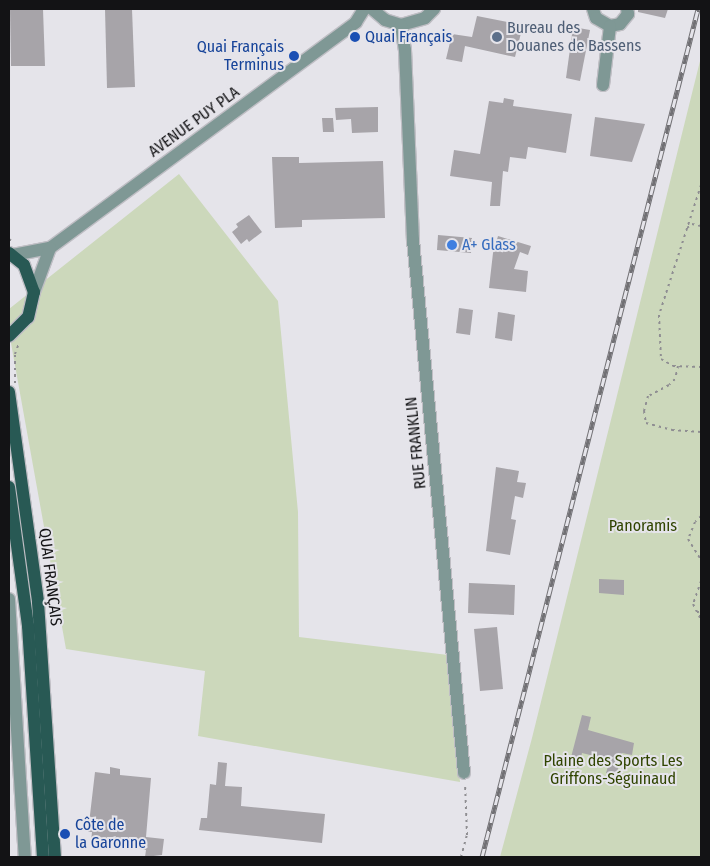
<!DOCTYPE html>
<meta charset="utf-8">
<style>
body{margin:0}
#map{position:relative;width:710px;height:866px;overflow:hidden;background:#e5e4ea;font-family:"Fira Sans Condensed",sans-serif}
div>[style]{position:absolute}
.green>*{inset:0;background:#ccd8bb}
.building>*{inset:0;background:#a7a4a9}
.path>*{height:2px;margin-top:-1px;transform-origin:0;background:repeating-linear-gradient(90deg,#8f8e92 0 2.5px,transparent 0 6.5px)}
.roads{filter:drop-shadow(1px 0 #bfbec4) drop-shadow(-1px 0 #bfbec4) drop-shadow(0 1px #bfbec4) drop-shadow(0 -1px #bfbec4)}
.minor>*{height:12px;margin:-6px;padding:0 6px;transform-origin:6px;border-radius:6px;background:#7f9895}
.major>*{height:12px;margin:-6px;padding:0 6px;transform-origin:6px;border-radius:6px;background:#285954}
.rail>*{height:5px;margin-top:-2.5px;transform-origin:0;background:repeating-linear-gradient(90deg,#e5e4ea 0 9px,#717074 0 18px);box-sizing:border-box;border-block:1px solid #717074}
.dots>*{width:14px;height:14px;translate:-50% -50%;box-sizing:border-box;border:2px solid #e5e4ea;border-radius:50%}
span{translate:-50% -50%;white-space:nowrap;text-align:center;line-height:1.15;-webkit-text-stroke:4px #e5e4ea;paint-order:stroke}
.service-label{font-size:16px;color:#4e5e75}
.left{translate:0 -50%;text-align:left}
.transit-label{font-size:16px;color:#164399}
.right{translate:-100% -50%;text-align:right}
.street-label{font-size:16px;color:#131315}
.shop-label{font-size:16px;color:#366cbe}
.park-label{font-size:16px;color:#304400}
.frame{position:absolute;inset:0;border:10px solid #131315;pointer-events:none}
</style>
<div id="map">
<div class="green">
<i style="clip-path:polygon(701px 57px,701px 857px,500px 857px,532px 738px)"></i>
<i style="clip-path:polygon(179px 174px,278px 301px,298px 512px,299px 637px,448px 655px,460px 782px,198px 736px,205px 671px,66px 649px,9px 332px,9px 309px)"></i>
</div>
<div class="building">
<i style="clip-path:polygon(10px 9px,43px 9px,45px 66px,11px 66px)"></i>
<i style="clip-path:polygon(105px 9px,132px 9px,135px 87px,107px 88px)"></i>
<i style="clip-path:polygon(638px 9px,668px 9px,665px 18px,638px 12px)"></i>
<i style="clip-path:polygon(477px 16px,523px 25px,515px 57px,465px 46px,462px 62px,446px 59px,452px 34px,472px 37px)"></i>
<i style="clip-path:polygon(573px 27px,590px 30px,580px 81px,566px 78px)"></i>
<i style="clip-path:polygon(504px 98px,514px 100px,513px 106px,572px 114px,566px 153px,528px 147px,526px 159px,510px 157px,508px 172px,503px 171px,500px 206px,490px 206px,492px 182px,450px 176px,454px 150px,480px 154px,489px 101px,503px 103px)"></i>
<i style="clip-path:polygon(378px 107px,378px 132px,352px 133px,351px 119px,336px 120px,335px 108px)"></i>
<i style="clip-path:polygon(595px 117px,645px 124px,632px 162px,590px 156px)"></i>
<i style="clip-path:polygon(322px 118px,333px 118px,334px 132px,323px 132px)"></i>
<i style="clip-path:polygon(272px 157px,299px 157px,299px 163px,383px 161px,385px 218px,302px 220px,302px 227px,275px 228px)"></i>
<i style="clip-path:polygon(249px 215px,262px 232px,249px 242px,247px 239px,241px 244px,232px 232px,238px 227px,236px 224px)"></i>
<i style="clip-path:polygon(438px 235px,472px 238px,471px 253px,437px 250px)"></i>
<i style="clip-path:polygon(498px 236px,531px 246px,528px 255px,520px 252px,514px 269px,528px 271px,526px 292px,489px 288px,493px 253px)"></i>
<i style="clip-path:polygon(459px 308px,473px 310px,470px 335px,456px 333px)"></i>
<i style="clip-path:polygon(498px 312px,515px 315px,512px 341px,495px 338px)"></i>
<i style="clip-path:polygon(496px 467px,519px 471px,517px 482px,526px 483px,523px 498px,515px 496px,511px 519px,516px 520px,510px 555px,486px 551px)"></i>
<i style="clip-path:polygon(599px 579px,624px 580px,624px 595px,599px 593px)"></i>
<i style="clip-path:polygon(469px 583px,515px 585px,514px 615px,468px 613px)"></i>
<i style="clip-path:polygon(497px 627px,503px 689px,480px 691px,474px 629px)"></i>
<i style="clip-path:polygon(582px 715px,591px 717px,588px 730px,634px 743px,632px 755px,622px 753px,616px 776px,606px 773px,610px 760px,582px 753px,579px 768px,569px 765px)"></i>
<i style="clip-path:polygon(218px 762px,227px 763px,225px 786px,242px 787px,241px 806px,325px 814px,322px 843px,199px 830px,201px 818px,207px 818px,210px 784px,216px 785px)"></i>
<i style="clip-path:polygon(110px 767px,120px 769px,120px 775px,151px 778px,146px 837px,164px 839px,162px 855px,145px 857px,146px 850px,91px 841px,92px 832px,88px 832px,95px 772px,110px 774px)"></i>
</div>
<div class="path">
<i style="left:701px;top:185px;width:137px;rotate:107.9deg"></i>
<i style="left:659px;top:315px;width:44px;rotate:87.4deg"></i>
<i style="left:661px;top:359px;width:14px;rotate:30deg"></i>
<i style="left:673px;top:366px;width:28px;rotate:2deg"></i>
<i style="left:687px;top:228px;width:6px;rotate:-39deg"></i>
<i style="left:692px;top:224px;width:9px;rotate:13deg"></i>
<i style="left:9px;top:239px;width:5px;rotate:37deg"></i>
<i style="left:678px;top:366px;width:13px;rotate:103deg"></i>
<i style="left:675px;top:379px;width:8px;rotate:135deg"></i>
<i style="left:669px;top:385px;width:24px;rotate:152deg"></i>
<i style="left:648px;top:396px;width:16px;rotate:105deg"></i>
<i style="left:644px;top:411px;width:12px;rotate:81deg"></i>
<i style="left:646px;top:423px;width:27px;rotate:15deg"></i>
<i style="left:672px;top:430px;width:29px;rotate:4deg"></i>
<i style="left:15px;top:383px;width:29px;rotate:-90deg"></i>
<i style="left:15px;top:354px;width:12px;rotate:-70deg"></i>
<i style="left:701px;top:516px;width:8px;rotate:135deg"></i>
<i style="left:695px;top:522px;width:18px;rotate:112deg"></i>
<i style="left:688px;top:539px;width:25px;rotate:58deg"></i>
<i style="left:701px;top:581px;width:24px;rotate:109deg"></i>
<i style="left:693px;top:604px;width:18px;rotate:63deg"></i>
<i style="left:697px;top:613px;width:6px;rotate:-45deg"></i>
<i style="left:461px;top:857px;width:23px;rotate:-75deg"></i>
<i style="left:467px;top:835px;width:52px;rotate:-92.2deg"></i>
</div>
<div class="roads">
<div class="minor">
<i style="left:372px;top:9px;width:17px;rotate:40deg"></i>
<i style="left:385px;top:20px;width:17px;rotate:17deg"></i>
<i style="left:401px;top:25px;width:25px;rotate:-16deg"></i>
<i style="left:425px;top:18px;width:13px;rotate:-45deg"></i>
<i style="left:593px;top:9px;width:9px;rotate:72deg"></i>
<i style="left:596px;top:18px;width:16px;rotate:30deg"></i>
<i style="left:610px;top:26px;width:10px;rotate:-11deg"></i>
<i style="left:620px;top:24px;width:13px;rotate:-51deg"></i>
<i style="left:628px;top:14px;width:5px;rotate:-101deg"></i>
<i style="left:401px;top:25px;width:25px;rotate:81deg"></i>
<i style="left:405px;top:50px;width:190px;rotate:87.6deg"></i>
<i style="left:413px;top:240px;width:535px;rotate:84.53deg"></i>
<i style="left:603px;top:85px;width:59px;rotate:-83.2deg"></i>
<i style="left:13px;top:255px;width:38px;rotate:-11deg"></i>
<i style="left:50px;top:248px;width:380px;rotate:-36.4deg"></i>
<i style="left:356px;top:22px;width:15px;rotate:-58deg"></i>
<i style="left:34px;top:292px;width:47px;rotate:-70deg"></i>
<i style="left:9px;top:599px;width:258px;rotate:86.5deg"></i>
</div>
<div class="major">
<i style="left:9px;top:253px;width:19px;rotate:39deg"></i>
<i style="left:24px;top:265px;width:29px;rotate:70deg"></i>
<i style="left:34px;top:292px;width:26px;rotate:103deg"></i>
<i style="left:28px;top:317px;width:27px;rotate:135deg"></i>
<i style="left:9px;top:392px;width:212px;rotate:82.1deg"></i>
<i style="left:38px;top:602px;width:256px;rotate:86.2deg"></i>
<i style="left:9px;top:487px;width:140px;rotate:82.2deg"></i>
<i style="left:28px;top:626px;width:231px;rotate:86.3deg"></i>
</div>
</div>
<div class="rail">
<i style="left:482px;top:857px;width:875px;rotate:-75.71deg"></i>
</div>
<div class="dots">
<i style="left:355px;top:37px;background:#1a4fb4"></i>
<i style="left:497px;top:37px;background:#5c6f8a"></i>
<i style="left:294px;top:56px;background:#1a4fb4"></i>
<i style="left:452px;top:245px;background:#3f7fe0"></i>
<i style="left:65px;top:834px;background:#1a4fb4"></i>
</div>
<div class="service-label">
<span class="left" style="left:507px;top:37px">Bureau des<br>Douanes de Bassens</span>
</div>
<div class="transit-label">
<span class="left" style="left:365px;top:37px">Quai Français</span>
<span class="right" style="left:284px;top:56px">Quai Français<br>Terminus</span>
<span class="left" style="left:75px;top:834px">Côte de<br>la Garonne</span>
</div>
<div class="street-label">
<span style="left:194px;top:122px;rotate:-36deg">AVENUE PUY PLA</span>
<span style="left:416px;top:443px;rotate:-96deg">RUE FRANKLIN</span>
<span style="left:50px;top:577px;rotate:83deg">QUAI FRANÇAIS</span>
</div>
<div class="shop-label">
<span class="left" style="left:462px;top:245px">A+ Glass</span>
</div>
<div class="park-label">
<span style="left:643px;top:526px">Panoramis</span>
<span style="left:613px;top:770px">Plaine des Sports Les<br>Griffons-Séguinaud</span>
</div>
<div class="frame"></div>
</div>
